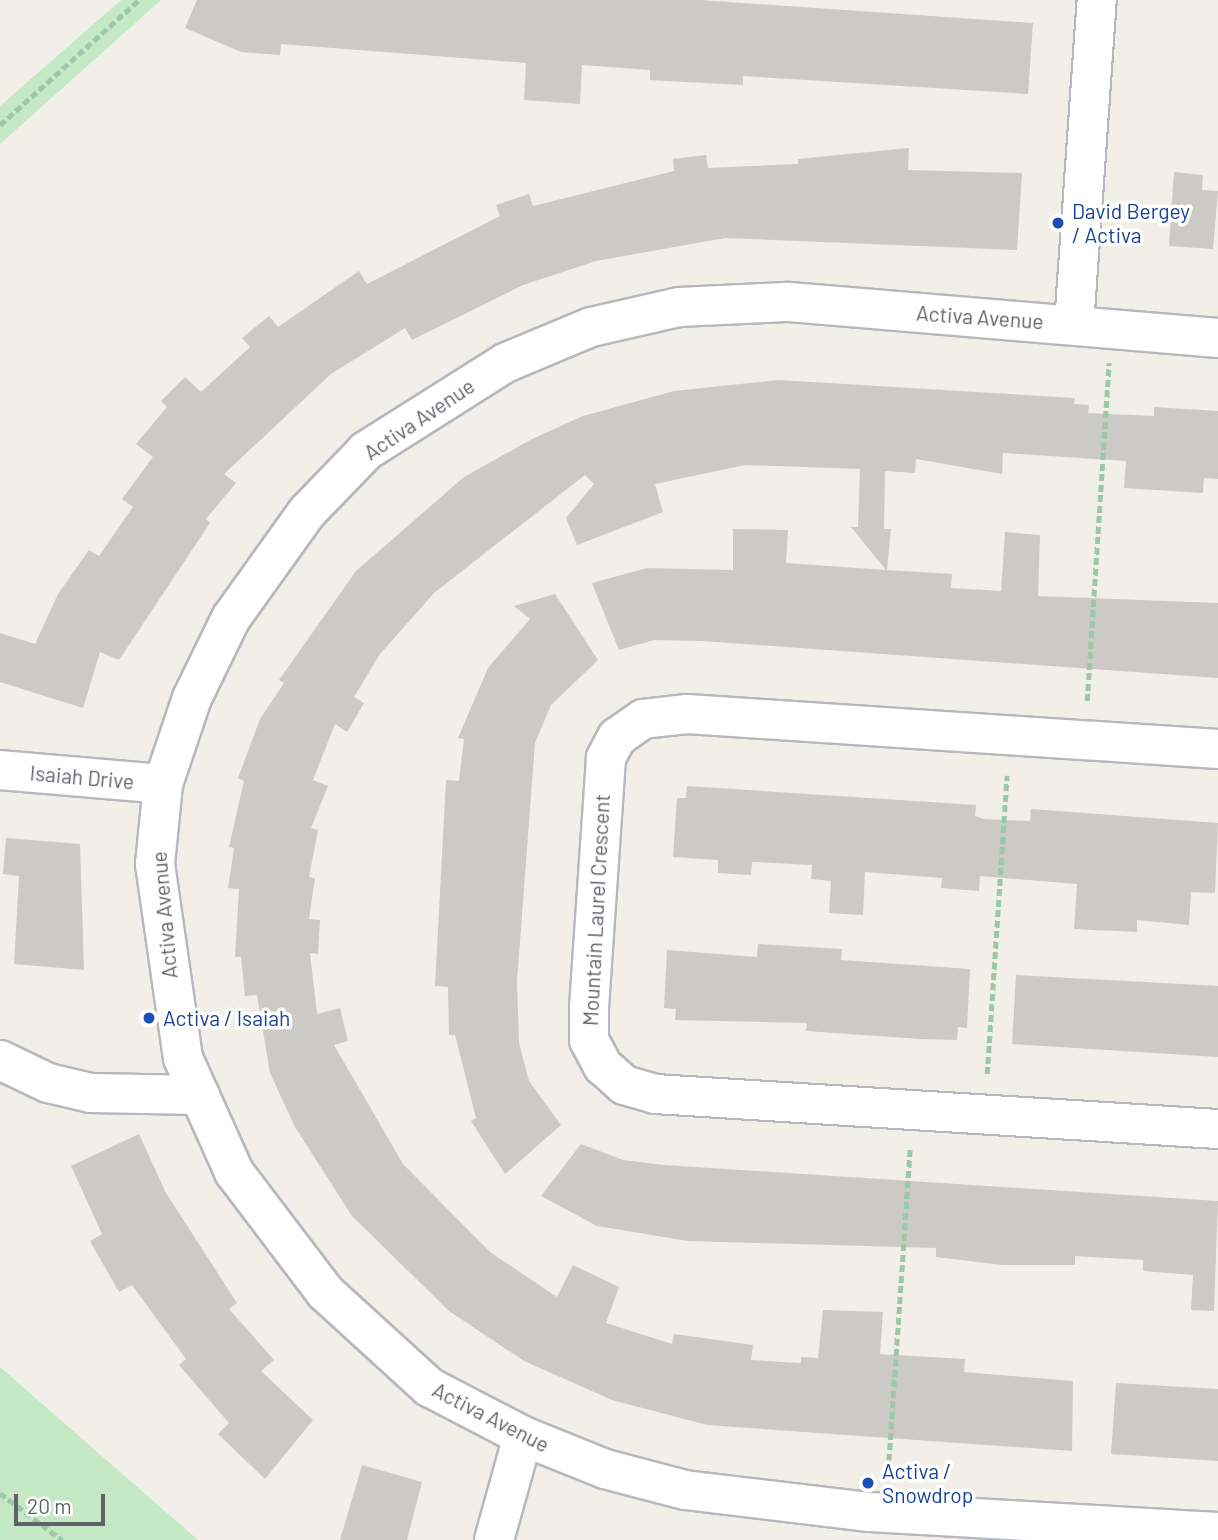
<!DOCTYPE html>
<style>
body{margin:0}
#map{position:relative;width:1218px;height:1540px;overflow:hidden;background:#f1efe8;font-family:Barlow,sans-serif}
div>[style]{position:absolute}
.green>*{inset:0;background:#c5e8c5}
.building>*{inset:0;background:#cccac5}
.path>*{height:4.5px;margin-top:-2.25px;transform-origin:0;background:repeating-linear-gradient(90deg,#9cc7a9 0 7px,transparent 0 10.5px)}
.roads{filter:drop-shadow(2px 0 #b5b8bc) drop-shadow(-2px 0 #b5b8bc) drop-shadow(0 2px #b5b8bc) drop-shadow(0 -2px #b5b8bc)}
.minor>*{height:38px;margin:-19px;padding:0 19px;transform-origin:19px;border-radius:19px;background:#fff}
.dots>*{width:19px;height:19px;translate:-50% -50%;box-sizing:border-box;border:4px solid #fff;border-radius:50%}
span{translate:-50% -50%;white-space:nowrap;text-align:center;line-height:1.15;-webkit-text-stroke:7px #fff;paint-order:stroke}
.transit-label{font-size:21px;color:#164399}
.left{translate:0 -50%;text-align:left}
.street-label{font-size:21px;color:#5f6368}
.scale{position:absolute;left:14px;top:1494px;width:91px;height:32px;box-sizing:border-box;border:4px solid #5f6368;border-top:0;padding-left:9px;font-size:21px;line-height:24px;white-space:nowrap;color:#5f6368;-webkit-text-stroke:5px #fff;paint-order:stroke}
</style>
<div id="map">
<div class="green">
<i style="clip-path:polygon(121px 0,161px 0,0 144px,0 106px)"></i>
<i style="clip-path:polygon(0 1367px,198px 1540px,0 1540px)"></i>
</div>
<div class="building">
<i style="clip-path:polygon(197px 0,700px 0,1033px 23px,1028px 94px,743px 76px,743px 85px,650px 80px,650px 70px,582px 65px,580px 104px,524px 100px,526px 63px,281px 44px,280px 55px,241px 52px,185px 28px)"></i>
<i style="clip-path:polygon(909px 148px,908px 170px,1022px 173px,1017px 250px,725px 238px,596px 261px,523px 285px,412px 340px,405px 328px,331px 374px,224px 474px,236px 483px,206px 519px,210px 523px,119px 660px,100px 652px,83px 708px,0 682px,0 633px,35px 644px,58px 594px,89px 550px,99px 556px,133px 507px,122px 499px,153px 457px,136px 444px,167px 407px,161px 401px,185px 377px,201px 392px,250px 347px,242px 338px,269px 316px,278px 327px,359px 271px,367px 284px,500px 216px,496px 205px,529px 194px,533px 206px,674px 171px,673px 159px,706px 155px,708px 168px,798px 164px,798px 159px)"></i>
<i style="clip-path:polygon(1174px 172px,1203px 175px,1202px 190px,1218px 191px,1213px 249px,1169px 246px)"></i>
<i style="clip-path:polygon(779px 380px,1075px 398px,1074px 404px,1089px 405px,1088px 413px,1154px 416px,1154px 407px,1218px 411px,1218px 479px,1204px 478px,1203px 493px,1124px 488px,1126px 461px,1003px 453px,1002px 474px,916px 459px,915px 473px,885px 471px,884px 529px,891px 529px,887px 570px,952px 574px,951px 588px,1001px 591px,1005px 532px,1040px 535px,1038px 596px,1218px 603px,1218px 678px,702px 641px,654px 640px,619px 650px,592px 583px,647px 568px,733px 570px,733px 529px,788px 530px,786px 563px,886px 570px,851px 527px,858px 527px,860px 469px,745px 465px,655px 484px,663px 512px,577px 545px,566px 518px,594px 484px,585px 475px,434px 593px,380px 654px,354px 697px,364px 703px,347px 732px,335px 724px,313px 780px,328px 786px,311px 828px,318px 830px,309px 877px,315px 878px,309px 919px,320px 920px,318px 954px,310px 953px,317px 1014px,340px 1008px,348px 1041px,334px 1045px,403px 1164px,490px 1252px,557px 1297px,573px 1265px,619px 1287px,606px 1323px,672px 1344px,674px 1334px,753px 1345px,751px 1360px,801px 1363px,801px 1357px,818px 1358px,823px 1310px,883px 1312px,880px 1354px,965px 1359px,964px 1372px,1073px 1381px,1072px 1451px,707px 1425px,612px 1400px,524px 1361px,449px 1311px,352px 1216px,295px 1127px,270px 1073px,257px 995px,245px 996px,241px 957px,235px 957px,239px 889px,228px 888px,234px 848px,229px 847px,244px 781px,238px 778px,260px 719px,284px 683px,279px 680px,356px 571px,464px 477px,532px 439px,583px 416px,674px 391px)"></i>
<i style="clip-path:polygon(555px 594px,598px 660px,551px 705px,535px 743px,517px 981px,519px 1043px,529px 1081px,561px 1125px,505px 1174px,471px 1121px,476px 1118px,455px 1035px,449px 1035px,448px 987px,435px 986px,446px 780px,459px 781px,464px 739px,458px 738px,488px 668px,530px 619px,514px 606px)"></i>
<i style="clip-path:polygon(687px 786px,976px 805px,975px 816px,984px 819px,1030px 821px,1031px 809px,1218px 823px,1215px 893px,1191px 892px,1189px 925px,1137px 920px,1137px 932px,1074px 929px,1077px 884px,980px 876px,979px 891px,941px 888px,942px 878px,865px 872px,863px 915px,829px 913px,831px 881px,811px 879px,812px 865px,752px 862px,751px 875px,718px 873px,718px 860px,673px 857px,677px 798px,686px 798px)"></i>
<i style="clip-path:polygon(6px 838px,80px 844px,84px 970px,14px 964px,19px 876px,3px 874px)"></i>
<i style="clip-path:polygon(758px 944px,842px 949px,841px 960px,970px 969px,967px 1028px,958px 1027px,957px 1040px,921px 1039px,806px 1031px,807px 1023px,675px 1020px,676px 1009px,664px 1008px,667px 950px,757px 957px)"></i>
<i style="clip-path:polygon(1016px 975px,1218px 986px,1218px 1057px,1012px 1044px)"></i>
<i style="clip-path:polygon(139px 1134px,166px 1193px,237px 1303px,229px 1309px,274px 1360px,261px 1371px,313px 1420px,265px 1479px,218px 1434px,229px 1423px,179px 1365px,186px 1359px,132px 1285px,119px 1292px,90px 1241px,102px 1234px,71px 1166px)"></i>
<i style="clip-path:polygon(581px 1144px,623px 1160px,664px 1165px,1218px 1201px,1214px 1311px,1191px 1310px,1193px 1275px,1143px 1271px,1143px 1260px,1075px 1256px,1075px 1265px,1003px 1265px,936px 1257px,936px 1248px,688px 1241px,597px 1226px,541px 1196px)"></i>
<i style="clip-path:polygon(1116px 1383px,1218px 1389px,1218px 1461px,1111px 1454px)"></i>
<i style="clip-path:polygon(362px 1465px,422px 1482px,407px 1540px,340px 1540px)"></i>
</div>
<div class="path">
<i style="left:0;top:125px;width:187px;rotate:-42deg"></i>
<i style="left:1087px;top:701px;width:339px;rotate:-86.3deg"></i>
<i style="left:987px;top:1074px;width:299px;rotate:-86.2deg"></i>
<i style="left:888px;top:1471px;width:322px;rotate:-86.1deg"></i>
<i style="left:0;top:1493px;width:78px;rotate:37.2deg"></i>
</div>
<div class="roads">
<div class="minor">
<i style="left:1074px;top:325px;width:326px;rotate:-86deg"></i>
<i style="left:1218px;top:338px;width:433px;rotate:-175.2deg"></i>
<i style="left:786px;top:302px;width:107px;rotate:177.3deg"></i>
<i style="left:679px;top:307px;width:90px;rotate:167.2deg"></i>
<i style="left:591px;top:327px;width:93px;rotate:157.3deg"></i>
<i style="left:505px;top:363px;width:165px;rotate:147.7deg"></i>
<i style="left:366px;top:451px;width:85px;rotate:134deg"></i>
<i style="left:307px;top:512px;width:130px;rotate:125.6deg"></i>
<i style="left:231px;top:618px;width:89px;rotate:116deg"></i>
<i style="left:192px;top:698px;width:91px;rotate:108.6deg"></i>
<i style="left:163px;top:784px;width:80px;rotate:95.7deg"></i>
<i style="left:155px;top:864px;width:196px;rotate:81.8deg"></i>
<i style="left:183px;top:1058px;width:125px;rotate:65.9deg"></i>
<i style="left:234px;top:1172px;width:151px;rotate:52.8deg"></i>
<i style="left:325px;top:1292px;width:141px;rotate:42.4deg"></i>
<i style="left:429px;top:1387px;width:106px;rotate:27.5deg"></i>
<i style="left:523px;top:1436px;width:88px;rotate:21.9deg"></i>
<i style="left:605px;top:1469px;width:83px;rotate:14.7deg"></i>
<i style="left:685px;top:1490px;width:186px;rotate:6.8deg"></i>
<i style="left:870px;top:1512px;width:349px;rotate:3.3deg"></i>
<i style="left:1218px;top:749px;width:532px;rotate:-176.23deg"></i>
<i style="left:687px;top:714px;width:44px;rotate:173.5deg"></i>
<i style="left:643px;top:719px;width:32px;rotate:145deg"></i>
<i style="left:617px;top:737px;width:24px;rotate:118deg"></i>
<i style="left:606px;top:758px;width:251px;rotate:93.9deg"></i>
<i style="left:589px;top:1008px;width:32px;rotate:90deg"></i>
<i style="left:589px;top:1040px;width:30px;rotate:62deg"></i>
<i style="left:603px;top:1066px;width:28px;rotate:42deg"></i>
<i style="left:624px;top:1085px;width:32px;rotate:16deg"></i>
<i style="left:655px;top:1094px;width:564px;rotate:3.56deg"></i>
<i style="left:0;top:770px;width:164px;rotate:4.9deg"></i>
<i style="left:0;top:1060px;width:53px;rotate:25.6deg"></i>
<i style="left:48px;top:1083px;width:44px;rotate:13.1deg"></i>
<i style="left:91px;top:1093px;width:109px;rotate:1.1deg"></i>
<i style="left:494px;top:1540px;width:108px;rotate:-74.4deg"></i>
</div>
</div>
<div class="dots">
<i style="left:1058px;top:223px;background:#1a4fb4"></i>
<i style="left:149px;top:1018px;background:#1a4fb4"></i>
<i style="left:868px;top:1483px;background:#1a4fb4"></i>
</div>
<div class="transit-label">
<span class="left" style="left:1072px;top:223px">David Bergey<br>/ Activa</span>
<span class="left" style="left:163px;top:1018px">Activa / Isaiah</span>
<span class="left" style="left:882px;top:1483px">Activa /<br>Snowdrop</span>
</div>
<div class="street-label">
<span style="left:980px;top:317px;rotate:4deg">Activa Avenue</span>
<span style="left:419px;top:419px;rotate:-34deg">Activa Avenue</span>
<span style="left:82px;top:777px;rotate:5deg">Isaiah Drive</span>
<span style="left:596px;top:910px;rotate:-87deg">Mountain Laurel Crescent</span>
<span style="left:164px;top:915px;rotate:-95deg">Activa Avenue</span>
<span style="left:491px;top:1417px;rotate:27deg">Activa Avenue</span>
</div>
<div class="scale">20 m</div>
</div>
